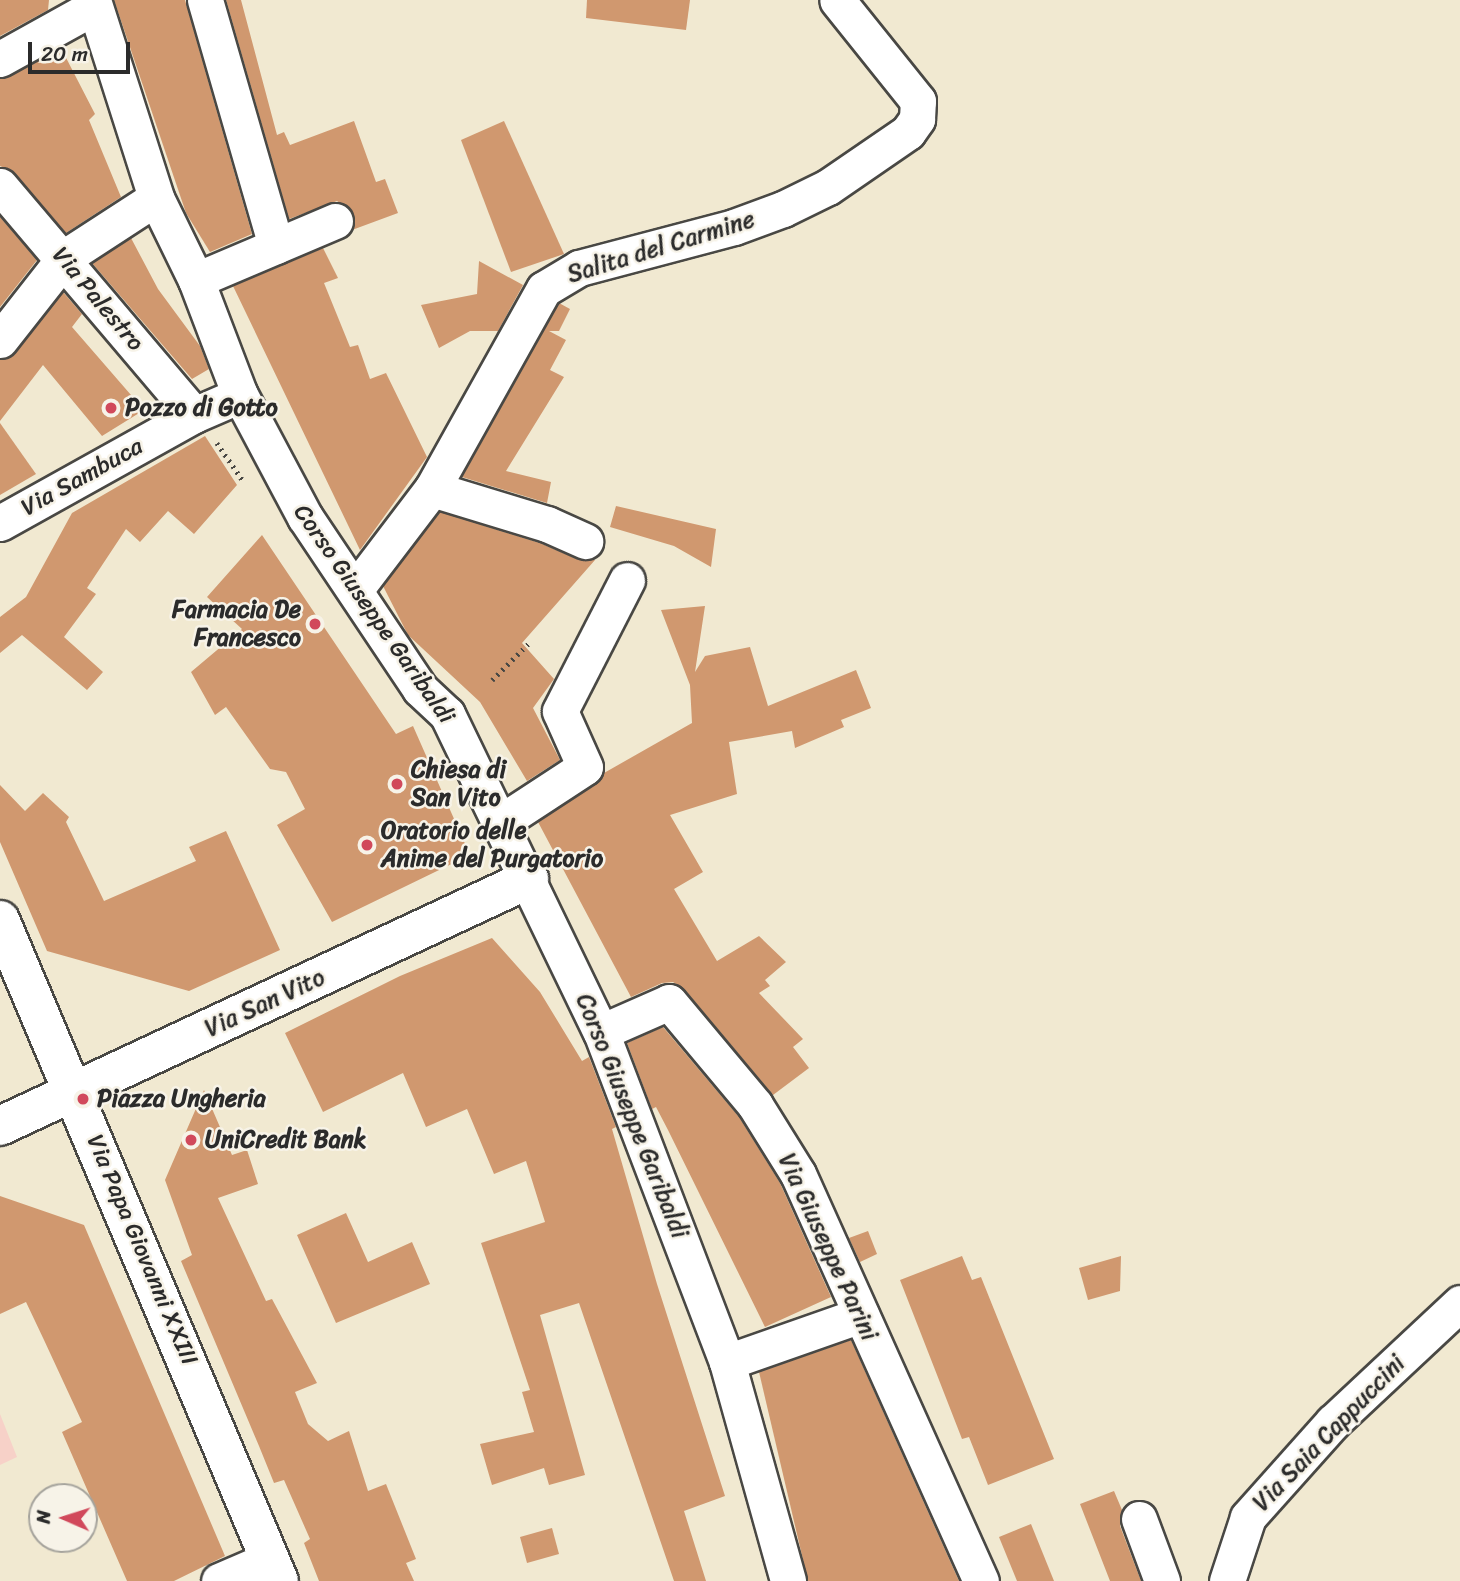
<!DOCTYPE html>
<style>
body{margin:0}
#map{position:relative;width:1460px;height:1581px;overflow:hidden;background:#f1e9d1;font-family:Sriracha,sans-serif}
div>[style]{position:absolute}
.built>*{inset:0;background:#f7d1c8}
.building>*{inset:0;background:#d0986f}
.path>*{height:4.5px;margin-top:-2.25px;transform-origin:0;background:repeating-linear-gradient(90deg,#494844 0 2px,transparent 0 7px)}
.roads{filter:drop-shadow(2px 0 #494844) drop-shadow(-2px 0 #494844) drop-shadow(0 2px #494844) drop-shadow(0 -2px #494844)}
.street>*{height:35px;margin:-17.5px;padding:0 17.5px;transform-origin:17.5px;border-radius:17.5px;background:#fff}
.secondary>*{height:38px;margin:-19px;padding:0 19px;transform-origin:19px;border-radius:19px;background:#fff}
.primary>*{height:38px;margin:-19px;padding:0 19px;transform-origin:19px;border-radius:19px;background:#fff}
.dots>*{width:19px;height:19px;translate:-50% -50%;box-sizing:border-box;border:4px solid #f7f3e8;border-radius:50%}
span{translate:-50% -50%;white-space:nowrap;text-align:center;line-height:1.15;-webkit-text-stroke:5px #f7f3e8;paint-order:stroke}
.street-label{font-size:24px;color:#2b2b2b}
.poi-label{font-size:24px;color:#2b2b2b;font-weight:700}
.left{translate:0 -50%;text-align:left}
.right{translate:-100% -50%;text-align:right}
.north{position:absolute;left:28px;top:1483px;width:70px;height:70px;box-sizing:border-box;background:#f7f3e8;border:2px solid #a5a39c;border-radius:50%;rotate:273deg;font-size:19px;font-weight:700;line-height:28px;text-align:center;color:#2b2b2b}
.north::after{content:'';display:block;margin:auto;width:24px;height:32px;background:#d1495b;clip-path:polygon(50% 0,100% 100%,50% 72%,0 100%)}
.scale{position:absolute;left:28px;top:42px;width:102px;height:32px;box-sizing:border-box;border:4px solid #2b2b2b;border-top:0;padding-left:9px;font-size:21px;line-height:24px;white-space:nowrap;color:#2b2b2b;-webkit-text-stroke:5px #f7f3e8;paint-order:stroke}
</style>
<div id="map">
<div class="built">
<i style="clip-path:polygon(0 1414px,17px 1457px,0 1465px)"></i>
</div>
<div class="building">
<i style="clip-path:polygon(0 0,49px 0,48px 10px,0 36px)"></i>
<i style="clip-path:polygon(114px 0,185px 0,252px 234px,210px 252px,186px 213px)"></i>
<i style="clip-path:polygon(226px 0,241px 0,277px 135px,284px 132px,290px 145px,354px 121px,376px 182px,385px 179px,398px 213px,352px 230px,353px 213px,337px 201px,289px 219px)"></i>
<i style="clip-path:polygon(587px 0,690px 0,686px 30px,586px 18px)"></i>
<i style="clip-path:polygon(61px 48px,95px 114px,89px 120px,121px 197px,66px 233px,15px 173px,0 166px,0 79px)"></i>
<i style="clip-path:polygon(504px 121px,564px 254px,511px 272px,461px 140px)"></i>
<i style="clip-path:polygon(0 217px,37px 260px,0 307px)"></i>
<i style="clip-path:polygon(131px 238px,158px 289px,200px 346px,209px 369px,192px 379px,92px 263px)"></i>
<i style="clip-path:polygon(323px 248px,338px 278px,324px 283px,350px 347px,358px 345px,370px 379px,386px 373px,427px 457px,360px 550px,233px 286px)"></i>
<i style="clip-path:polygon(479px 261px,523px 285px,498px 331px,470px 331px,439px 348px,421px 305px,477px 294px)"></i>
<i style="clip-path:polygon(63px 292px,82px 314px,72px 327px,144px 410px,102px 436px,43px 365px,0 421px,0 360px,16px 352px)"></i>
<i style="clip-path:polygon(559px 303px,570px 309px,559px 331px,549px 331px,566px 340px,550px 370px,564px 377px,506px 471px,551px 482px,547px 503px,462px 477px)"></i>
<i style="clip-path:polygon(0 423px,36px 474px,0 495px)"></i>
<i style="clip-path:polygon(205px 436px,237px 485px,194px 534px,168px 511px,140px 542px,126px 529px,87px 588px,96px 594px,64px 637px,103px 672px,87px 690px,22px 635px,0 653px,0 617px,26px 597px,72px 513px)"></i>
<i style="clip-path:polygon(616px 506px,716px 529px,711px 567px,674px 546px,610px 527px)"></i>
<i style="clip-path:polygon(440px 512px,540px 543px,577px 559px,595px 560px,522px 643px,554px 679px,533px 708px,560px 760px,527px 781px,480px 702px,408px 635px,383px 586px)"></i>
<i style="clip-path:polygon(262px 535px,396px 734px,413px 726px,470px 855px,332px 922px,277px 825px,305px 809px,286px 772px,270px 769px,226px 707px,215px 715px,191px 672px,242px 629px,207px 597px)"></i>
<i style="clip-path:polygon(705px 606px,695px 672px,705px 656px,750px 647px,768px 706px,856px 670px,871px 708px,841px 720px,844px 727px,795px 748px,792px 731px,729px 742px,737px 794px,670px 815px,703px 872px,674px 889px,717px 961px,759px 936px,786px 962px,765px 980px,770px 986px,759px 993px,803px 1039px,793px 1047px,809px 1068px,773px 1095px,684px 989px,673px 982px,662px 983px,631px 997px,538px 822px,596px 784px,604px 773px,692px 723px,690px 685px,661px 610px)"></i>
<i style="clip-path:polygon(0 785px,25px 811px,43px 793px,69px 817px,66px 822px,104px 901px,196px 861px,189px 847px,226px 831px,280px 950px,189px 991px,47px 951px,0 842px)"></i>
<i style="clip-path:polygon(492px 938px,540px 992px,582px 1061px,589px 1057px,616px 1127px,612px 1129px,657px 1284px,725px 1496px,684px 1511px,706px 1581px,674px 1581px,579px 1303px,540px 1315px,585px 1475px,549px 1485px,544px 1468px,492px 1485px,480px 1444px,534px 1432px,522px 1392px,530px 1390px,481px 1243px,545px 1222px,526px 1161px,494px 1174px,467px 1109px,426px 1127px,403px 1073px,323px 1112px,285px 1033px,400px 976px)"></i>
<i style="clip-path:polygon(663px 1027px,739px 1117px,780px 1183px,831px 1297px,765px 1327px,668px 1130px,656px 1107px,652px 1109px,627px 1043px)"></i>
<i style="clip-path:polygon(204px 1090px,232px 1155px,247px 1150px,258px 1184px,218px 1198px,266px 1301px,272px 1299px,317px 1383px,295px 1392px,308px 1424px,328px 1441px,349px 1431px,368px 1491px,386px 1484px,416px 1559px,406px 1563px,414px 1581px,319px 1581px,304px 1543px,310px 1539px,284px 1480px,274px 1483px,259px 1446px,181px 1261px,192px 1255px,165px 1180px)"></i>
<i style="clip-path:polygon(0 1196px,84px 1225px,225px 1556px,174px 1581px,127px 1581px,62px 1432px,82px 1422px,44px 1340px,26px 1302px,0 1314px)"></i>
<i style="clip-path:polygon(346px 1213px,368px 1262px,412px 1242px,430px 1284px,336px 1323px,297px 1235px)"></i>
<i style="clip-path:polygon(868px 1231px,877px 1254px,860px 1262px,849px 1238px)"></i>
<i style="clip-path:polygon(962px 1256px,972px 1280px,981px 1277px,1054px 1459px,988px 1485px,969px 1437px,962px 1439px,900px 1280px)"></i>
<i style="clip-path:polygon(1121px 1256px,1120px 1291px,1088px 1300px,1079px 1268px)"></i>
<i style="clip-path:polygon(851px 1340px,959px 1581px,808px 1581px,759px 1372px)"></i>
<i style="clip-path:polygon(1114px 1491px,1122px 1510px,1120px 1526px,1141px 1581px,1110px 1581px,1080px 1504px)"></i>
<i style="clip-path:polygon(1031px 1524px,1054px 1581px,1017px 1581px,999px 1537px)"></i>
<i style="clip-path:polygon(552px 1528px,559px 1554px,527px 1563px,520px 1537px)"></i>
</div>
<div class="path">
<i style="left:217px;top:443px;width:47px;rotate:55.3deg"></i>
<i style="left:492px;top:680px;width:54px;rotate:-45deg"></i>
</div>
<div class="roads">
<div class="street">
<i style="left:93px;top:0;width:208px;rotate:72.3deg"></i>
<i style="left:156px;top:198px;width:91px;rotate:64deg"></i>
<i style="left:196px;top:280px;width:123px;rotate:69.1deg"></i>
<i style="left:240px;top:395px;width:138px;rotate:62deg"></i>
<i style="left:305px;top:517px;width:207px;rotate:56.2deg"></i>
<i style="left:420px;top:689px;width:37px;rotate:43deg"></i>
<i style="left:447px;top:714px;width:353px;rotate:64.2deg"></i>
<i style="left:601px;top:1032px;width:353px;rotate:69.1deg"></i>
<i style="left:727px;top:1362px;width:227px;rotate:74.4deg"></i>
<i style="left:205px;top:0;width:256px;rotate:73.9deg"></i>
<i style="left:0;top:59px;width:107px;rotate:-29deg"></i>
<i style="left:0;top:186px;width:300px;rotate:49.7deg"></i>
<i style="left:196px;top:280px;width:151px;rotate:-23deg"></i>
<i style="left:0;top:340px;width:105px;rotate:-51.9deg"></i>
<i style="left:65px;top:257px;width:108px;rotate:-33deg"></i>
<i style="left:432px;top:489px;width:120px;rotate:16.9deg"></i>
<i style="left:547px;top:524px;width:42px;rotate:24.1deg"></i>
<i style="left:0;top:523px;width:222px;rotate:-29.1deg"></i>
<i style="left:194px;top:415px;width:50px;rotate:-23.5deg"></i>
<i style="left:355px;top:590px;width:127px;rotate:-52.7deg"></i>
<i style="left:432px;top:489px;width:229px;rotate:-60.8deg"></i>
<i style="left:544px;top:289px;width:41px;rotate:-31deg"></i>
<i style="left:579px;top:268px;width:160px;rotate:-14.8deg"></i>
<i style="left:734px;top:227px;width:52px;rotate:-20.2deg"></i>
<i style="left:783px;top:209px;width:50px;rotate:-26.1deg"></i>
<i style="left:828px;top:187px;width:97px;rotate:-34.5deg"></i>
<i style="left:908px;top:132px;width:16px;rotate:-55deg"></i>
<i style="left:917px;top:119px;width:18px;rotate:-87deg"></i>
<i style="left:918px;top:101px;width:129px;rotate:-128.7deg"></i>
<i style="left:501px;top:822px;width:100px;rotate:-33.2deg"></i>
<i style="left:585px;top:767px;width:61px;rotate:-114.1deg"></i>
<i style="left:560px;top:711px;width:147px;rotate:-62.9deg"></i>
<i style="left:601px;top:1032px;width:74px;rotate:-23.8deg"></i>
<i style="left:669px;top:1002px;width:134px;rotate:50.1deg"></i>
<i style="left:755px;top:1105px;width:81px;rotate:58.1deg"></i>
<i style="left:798px;top:1174px;width:446px;rotate:65.8deg"></i>
<i style="left:727px;top:1362px;width:142px;rotate:-19.3deg"></i>
<i style="left:1139px;top:1519px;width:66px;rotate:69.6deg"></i>
<i style="left:219px;top:1581px;width:56px;rotate:-23.3deg"></i>
<i style="left:1227px;top:1581px;width:67px;rotate:-71.8deg"></i>
<i style="left:1248px;top:1517px;width:127px;rotate:-48.2deg"></i>
<i style="left:1333px;top:1422px;width:174px;rotate:-43.1deg"></i>
</div>
<div class="secondary">
<i style="left:0;top:1126px;width:584px;rotate:-25.03deg"></i>
</div>
<div class="primary">
<i style="left:0;top:920px;width:717px;rotate:67.12deg"></i>
</div>
</div>
<div class="dots">
<i style="left:111px;top:408px;background:#d1495b"></i>
<i style="left:315px;top:624px;background:#d1495b"></i>
<i style="left:397px;top:784px;background:#d1495b"></i>
<i style="left:367px;top:845px;background:#d1495b"></i>
<i style="left:83px;top:1099px;background:#d1495b"></i>
<i style="left:191px;top:1140px;background:#d1495b"></i>
</div>
<div class="street-label">
<span style="left:661px;top:247px;rotate:-17deg">Salita del Carmine</span>
<span style="left:98px;top:299px;rotate:50deg">Via Palestro</span>
<span style="left:82px;top:477px;rotate:-29deg">Via Sambuca</span>
<span style="left:374px;top:614px;rotate:55deg">Corso Giuseppe Garibaldi</span>
<span style="left:265px;top:1003px;rotate:-25deg">Via San Vito</span>
<span style="left:632px;top:1116px;rotate:68deg">Corso Giuseppe Garibaldi</span>
<span style="left:828px;top:1247px;rotate:65deg">Via Giuseppe Parini</span>
<span style="left:142px;top:1250px;rotate:67deg">Via Papa Giovanni XXIII</span>
<span style="left:1329px;top:1433px;rotate:-46deg">Via Saia Cappuccini</span>
</div>
<div class="poi-label">
<span class="left" style="left:125px;top:408px">Pozzo di Gotto</span>
<span class="right" style="left:301px;top:624px">Farmacia De<br>Francesco</span>
<span class="left" style="left:411px;top:784px">Chiesa di<br>San Vito</span>
<span class="left" style="left:381px;top:845px">Oratorio delle<br>Anime del Purgatorio</span>
<span class="left" style="left:97px;top:1099px">Piazza Ungheria</span>
<span class="left" style="left:205px;top:1140px">UniCredit Bank</span>
</div>
<div class="north">N</div>
<div class="scale">20 m</div>
</div>
